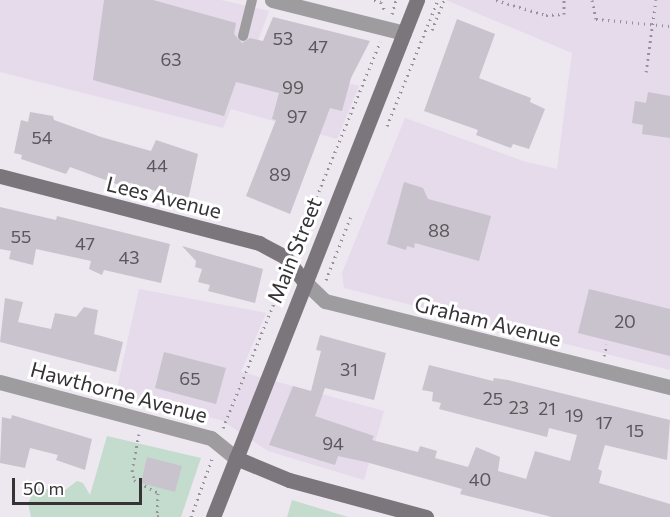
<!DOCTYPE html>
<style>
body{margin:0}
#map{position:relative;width:670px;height:517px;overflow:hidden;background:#ede7f0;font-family:Commissioner,sans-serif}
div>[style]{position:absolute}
.built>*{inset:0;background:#e5dbea}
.green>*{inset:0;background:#c4dcce}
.building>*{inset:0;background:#c8c3cc}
.path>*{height:3px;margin-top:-1.5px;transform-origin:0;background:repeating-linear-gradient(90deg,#969298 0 1.5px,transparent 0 6px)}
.service>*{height:10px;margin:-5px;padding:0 5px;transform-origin:5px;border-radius:5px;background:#9e9c9f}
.minor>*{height:15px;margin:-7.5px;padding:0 7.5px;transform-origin:7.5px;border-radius:7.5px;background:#9e9c9f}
.secondary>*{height:15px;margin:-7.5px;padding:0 7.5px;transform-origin:7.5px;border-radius:7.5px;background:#7a767c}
span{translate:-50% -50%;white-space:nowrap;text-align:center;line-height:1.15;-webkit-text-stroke:6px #fff;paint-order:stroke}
.number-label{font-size:18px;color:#5a575c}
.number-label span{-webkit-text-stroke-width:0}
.street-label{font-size:21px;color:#353336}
.scale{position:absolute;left:12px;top:478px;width:130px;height:27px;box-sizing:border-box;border:3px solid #353336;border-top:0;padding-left:8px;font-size:18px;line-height:21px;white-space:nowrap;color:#353336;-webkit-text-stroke:4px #fff;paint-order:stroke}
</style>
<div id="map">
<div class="built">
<i style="clip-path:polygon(0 0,221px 0,269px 11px,251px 59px,359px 86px,337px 139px,231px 109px,234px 102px,223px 128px,0 72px)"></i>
<i style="clip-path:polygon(446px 0,670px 0,670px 370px,344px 288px,342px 273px,405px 118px,526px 162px,557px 169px,572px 53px)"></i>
<i style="clip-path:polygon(139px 289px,266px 313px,241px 372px,384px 411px,364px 480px,268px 451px,221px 420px,115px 397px)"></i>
</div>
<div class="green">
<i style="clip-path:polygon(107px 436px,201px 458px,181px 517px,31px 517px,28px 503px,36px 488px,64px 491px,77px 481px,83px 483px,90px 495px)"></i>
<i style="clip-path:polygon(292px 500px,348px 517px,287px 517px)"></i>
</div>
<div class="building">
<i style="clip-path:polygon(104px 0,153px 0,236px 23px,234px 34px,242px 43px,250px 38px,263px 41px,273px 17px,370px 41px,351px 78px,342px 111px,330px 108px,290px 214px,246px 196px,276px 120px,272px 119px,279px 93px,236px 82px,224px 116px,93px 80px)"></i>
<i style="clip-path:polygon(457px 19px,495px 34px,479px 78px,531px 98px,530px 102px,545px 109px,529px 149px,513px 144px,511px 148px,476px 135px,478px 130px,424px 111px)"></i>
<i style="clip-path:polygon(648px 92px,670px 96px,670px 138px,642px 134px,643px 125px,632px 123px,635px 101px,646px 103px)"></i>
<i style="clip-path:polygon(30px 112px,53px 116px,54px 120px,101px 137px,151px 151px,156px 140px,198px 154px,189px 196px,186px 201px,131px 183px,119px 185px,70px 167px,66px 174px,21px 159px,22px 155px,14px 153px,21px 120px,28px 122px)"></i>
<i style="clip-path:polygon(404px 182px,423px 188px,428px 199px,491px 216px,479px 261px,415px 243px,414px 248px,407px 246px,406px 250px,387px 244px)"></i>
<i style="clip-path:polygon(0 207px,56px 220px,57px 216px,170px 244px,161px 283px,104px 270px,102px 275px,89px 269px,91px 261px,36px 249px,33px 265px,9px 259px,11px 251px,0 249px)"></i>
<i style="clip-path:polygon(182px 246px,263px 269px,255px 303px,208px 291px,210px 285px,198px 282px,202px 269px,195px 267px,196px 261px)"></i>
<i style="clip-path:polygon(589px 289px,670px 309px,670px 356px,578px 333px)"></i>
<i style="clip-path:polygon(5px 298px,23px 302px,18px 322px,51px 329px,55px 313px,76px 317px,84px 307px,98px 310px,94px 334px,123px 342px,116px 372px,0 342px)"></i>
<i style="clip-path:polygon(320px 335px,386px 353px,374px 400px,325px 388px,315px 416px,374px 436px,372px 440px,418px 452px,420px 446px,437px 451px,435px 458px,468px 467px,476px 447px,500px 457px,498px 471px,526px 479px,535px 451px,570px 461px,577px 435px,549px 428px,547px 437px,439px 409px,441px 403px,432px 401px,433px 392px,422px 390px,429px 365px,493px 381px,494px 378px,508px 380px,670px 420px,667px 460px,605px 445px,598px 469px,602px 471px,599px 483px,670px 504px,670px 517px,552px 517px,460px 494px,462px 489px,366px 462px,338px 456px,335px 465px,269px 445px,293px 386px,311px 391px,321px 351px,316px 350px)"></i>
<i style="clip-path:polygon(164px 352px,226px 368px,216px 404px,155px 388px)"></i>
<i style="clip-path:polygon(12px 415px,92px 439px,85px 470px,56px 460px,58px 455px,30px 448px,25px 468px,0 463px,2px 417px,11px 419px)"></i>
<i style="clip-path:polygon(147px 457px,182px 466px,175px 492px,141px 483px)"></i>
</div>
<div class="path">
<i style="left:374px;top:0;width:7px;rotate:16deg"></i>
<i style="left:381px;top:2px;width:10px;rotate:66deg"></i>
<i style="left:496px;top:0;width:52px;rotate:16.7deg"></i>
<i style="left:546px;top:15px;width:18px;rotate:-3deg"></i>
<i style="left:564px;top:14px;width:14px;rotate:-90deg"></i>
<i style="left:592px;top:0;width:19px;rotate:78deg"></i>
<i style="left:596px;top:19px;width:74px;rotate:5.4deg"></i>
<i style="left:392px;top:14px;width:15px;rotate:-74deg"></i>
<i style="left:432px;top:30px;width:32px;rotate:-68deg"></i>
<i style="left:646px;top:72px;width:73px;rotate:-82.1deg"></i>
<i style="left:387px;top:126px;width:136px;rotate:-68deg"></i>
<i style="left:296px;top:247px;width:222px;rotate:-67.7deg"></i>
<i style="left:326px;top:280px;width:69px;rotate:-68.7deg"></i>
<i style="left:604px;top:356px;width:12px;rotate:-76deg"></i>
<i style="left:223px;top:428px;width:159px;rotate:-67.8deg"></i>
<i style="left:139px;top:434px;width:37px;rotate:101deg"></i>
<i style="left:132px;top:470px;width:10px;rotate:79deg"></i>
<i style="left:134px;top:480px;width:27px;rotate:28deg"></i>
<i style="left:158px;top:493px;width:23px;rotate:92deg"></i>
<i style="left:157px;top:516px;width:5px;rotate:11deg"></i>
<i style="left:191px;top:517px;width:62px;rotate:-70.1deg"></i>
</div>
<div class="service">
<i style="left:243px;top:36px;width:37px;rotate:-76deg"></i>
</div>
<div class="minor">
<i style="left:272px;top:0;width:136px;rotate:14deg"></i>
<i style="left:304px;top:281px;width:29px;rotate:44deg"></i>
<i style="left:325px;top:301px;width:356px;rotate:14deg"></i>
<i style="left:0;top:382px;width:218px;rotate:14.9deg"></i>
<i style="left:211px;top:438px;width:32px;rotate:39deg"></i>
</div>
<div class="secondary">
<i style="left:0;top:176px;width:268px;rotate:14.5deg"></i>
<i style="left:259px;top:243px;width:30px;rotate:28deg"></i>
<i style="left:285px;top:257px;width:31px;rotate:52deg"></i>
<i style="left:236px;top:458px;width:57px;rotate:22.5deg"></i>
<i style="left:289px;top:480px;width:142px;rotate:15.1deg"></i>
<i style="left:213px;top:517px;width:556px;rotate:-68.47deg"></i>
</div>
<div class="number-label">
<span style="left:283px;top:38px">53</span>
<span style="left:318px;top:46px">47</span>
<span style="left:171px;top:59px">63</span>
<span style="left:293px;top:87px">99</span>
<span style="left:297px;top:116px">97</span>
<span style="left:42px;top:137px">54</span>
<span style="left:157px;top:165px">44</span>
<span style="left:280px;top:174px">89</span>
<span style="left:439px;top:230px">88</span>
<span style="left:21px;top:236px">55</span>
<span style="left:85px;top:243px">47</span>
<span style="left:129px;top:257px">43</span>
<span style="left:625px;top:321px">20</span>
<span style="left:349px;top:369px">31</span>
<span style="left:190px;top:378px">65</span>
<span style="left:493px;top:398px">25</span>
<span style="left:519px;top:407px">23</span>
<span style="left:547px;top:408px">21</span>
<span style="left:574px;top:415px">19</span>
<span style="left:604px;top:422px">17</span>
<span style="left:635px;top:430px">15</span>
<span style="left:333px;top:443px">94</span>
<span style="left:480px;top:479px">40</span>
</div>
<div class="street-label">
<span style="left:164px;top:197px;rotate:14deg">Lees Avenue</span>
<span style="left:294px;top:250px;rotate:-68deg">Main Street</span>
<span style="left:488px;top:321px;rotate:14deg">Graham Avenue</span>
<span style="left:119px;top:392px;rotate:15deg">Hawthorne Avenue</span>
</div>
<div class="scale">50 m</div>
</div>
